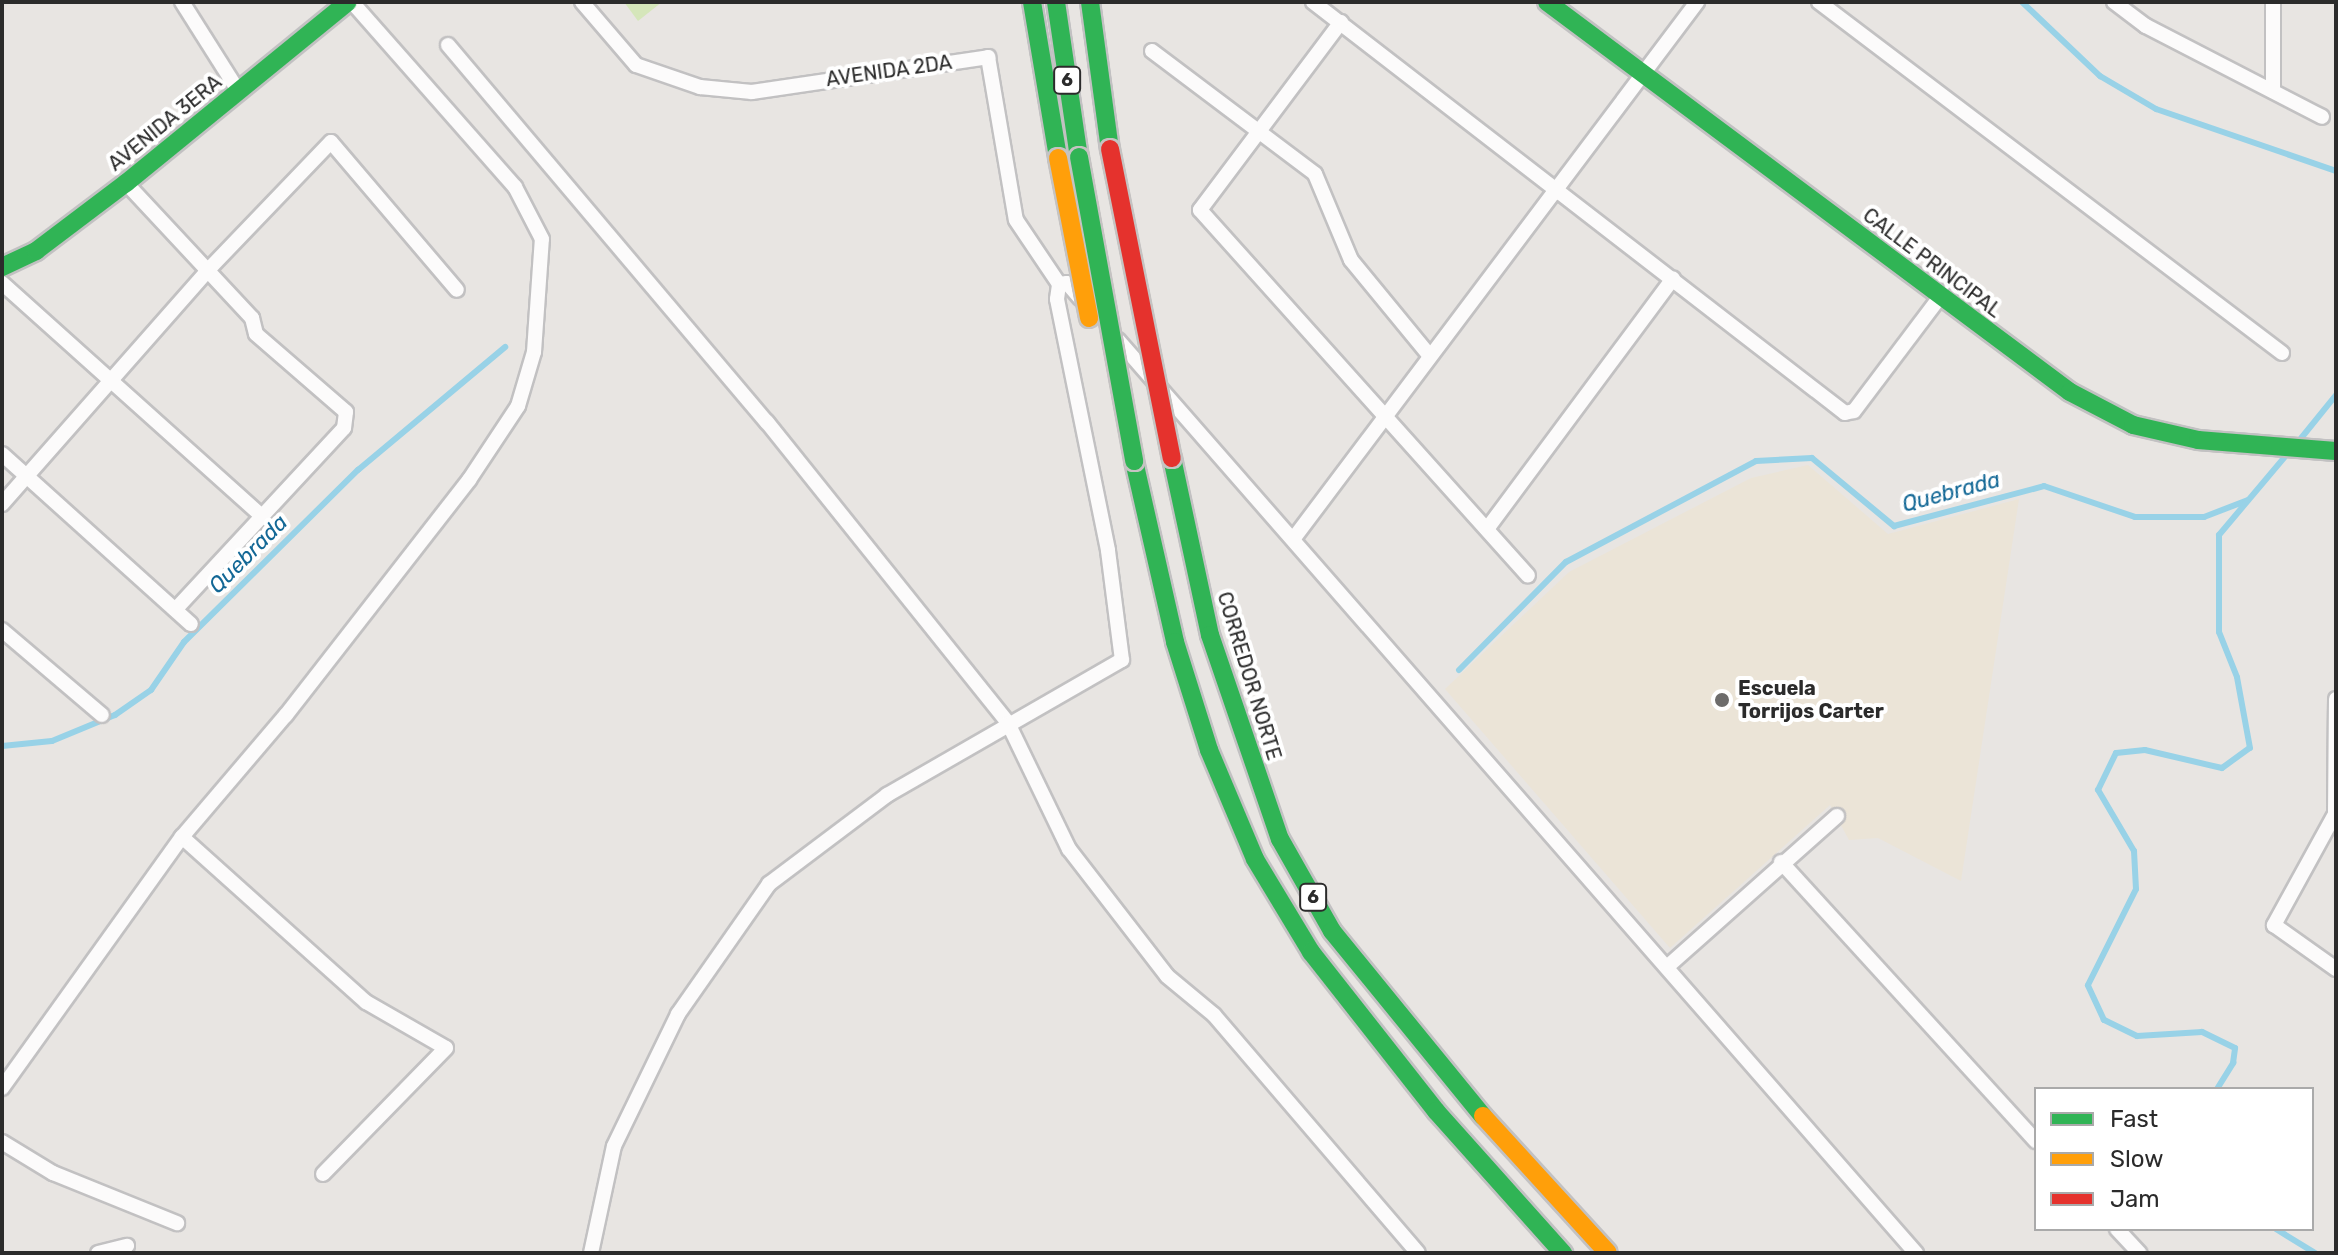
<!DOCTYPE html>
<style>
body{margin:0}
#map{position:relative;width:2338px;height:1255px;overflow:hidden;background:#e8e5e2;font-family:Rubik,sans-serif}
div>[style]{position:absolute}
.education>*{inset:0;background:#ebe4d7}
.pitch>*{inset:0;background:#d5e6ba}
.stream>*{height:6px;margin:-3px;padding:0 3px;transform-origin:3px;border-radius:3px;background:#98d2e7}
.roads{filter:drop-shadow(2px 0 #c2c1c2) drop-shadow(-2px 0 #c2c1c2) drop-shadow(0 2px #c2c1c2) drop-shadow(0 -2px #c2c1c2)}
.street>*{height:14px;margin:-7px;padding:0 7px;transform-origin:7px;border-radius:7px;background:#fcfbfb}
.fast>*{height:18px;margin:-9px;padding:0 9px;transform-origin:9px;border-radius:9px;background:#30b455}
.slow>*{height:18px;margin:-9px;padding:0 9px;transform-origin:9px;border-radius:9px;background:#ff9f0a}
.bridges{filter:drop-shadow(2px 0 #c5c3c2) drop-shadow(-2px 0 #c5c3c2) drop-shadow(0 2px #c5c3c2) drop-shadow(0 -2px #c5c3c2)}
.fast-bridge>*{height:18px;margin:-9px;padding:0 9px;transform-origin:9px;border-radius:9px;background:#30b455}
.slow-bridge>*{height:18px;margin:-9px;padding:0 9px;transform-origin:9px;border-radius:9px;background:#ff9f0a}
.jam-bridge>*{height:18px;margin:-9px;padding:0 9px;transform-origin:9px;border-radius:9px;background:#e5322d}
.dots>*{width:22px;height:22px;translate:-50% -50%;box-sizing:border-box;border:4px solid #fff;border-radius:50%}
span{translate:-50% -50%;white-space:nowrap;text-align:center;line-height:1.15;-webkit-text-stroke:8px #fff;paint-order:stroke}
.shield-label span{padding:2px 6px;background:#fff;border:2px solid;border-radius:6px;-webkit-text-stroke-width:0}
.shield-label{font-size:18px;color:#2b2b2b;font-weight:700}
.street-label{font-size:20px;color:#2b2b2b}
.poi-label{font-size:20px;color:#2b2b2b;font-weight:700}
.left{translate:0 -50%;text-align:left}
.water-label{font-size:22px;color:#136896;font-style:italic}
.frame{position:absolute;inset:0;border:4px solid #2b2b2b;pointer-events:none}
.legend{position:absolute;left:2034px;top:1087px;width:280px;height:144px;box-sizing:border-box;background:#fff;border:2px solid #aaa;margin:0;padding:10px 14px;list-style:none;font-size:24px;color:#2b2b2b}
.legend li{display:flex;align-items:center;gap:16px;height:40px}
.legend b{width:40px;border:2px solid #aaa}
</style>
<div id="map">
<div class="education">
<i style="clip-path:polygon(1808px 465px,1888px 534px,2019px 499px,1961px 881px,1878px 838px,1849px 840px,1830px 805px,1670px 948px,1445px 689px,1569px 572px,1751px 478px)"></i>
</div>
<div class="pitch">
<i style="clip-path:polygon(624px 2px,662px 2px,638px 21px)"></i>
</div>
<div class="stream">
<i style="left:2022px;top:2px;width:108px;rotate:43.5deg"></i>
<i style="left:2100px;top:76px;width:65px;rotate:30.5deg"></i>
<i style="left:2156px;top:109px;width:190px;rotate:19deg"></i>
<i style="left:2298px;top:442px;width:60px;rotate:-51deg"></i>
<i style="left:1459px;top:670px;width:152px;rotate:-45.3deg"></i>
<i style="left:1566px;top:562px;width:215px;rotate:-28deg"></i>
<i style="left:1756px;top:461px;width:56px;rotate:-3.1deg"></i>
<i style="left:1812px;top:458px;width:107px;rotate:39.7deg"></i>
<i style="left:1894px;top:526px;width:155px;rotate:-14.9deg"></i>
<i style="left:2044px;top:486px;width:96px;rotate:18.8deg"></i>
<i style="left:2135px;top:517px;width:69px"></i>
<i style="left:2204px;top:517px;width:47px;rotate:-21.1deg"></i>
<i style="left:2px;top:746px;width:50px;rotate:-5.7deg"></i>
<i style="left:52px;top:741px;width:68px;rotate:-22.4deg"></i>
<i style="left:115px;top:715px;width:44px;rotate:-34.8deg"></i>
<i style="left:151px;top:690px;width:58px;rotate:-55.5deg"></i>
<i style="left:184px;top:642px;width:245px;rotate:-44.7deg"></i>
<i style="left:358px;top:470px;width:192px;rotate:-39.9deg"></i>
<i style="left:2217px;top:1089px;width:31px;rotate:-58deg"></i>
<i style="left:2233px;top:1063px;width:15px;rotate:-82deg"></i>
<i style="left:2235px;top:1048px;width:37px;rotate:-154deg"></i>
<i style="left:2202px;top:1032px;width:65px;rotate:176.5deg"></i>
<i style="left:2137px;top:1036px;width:37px;rotate:-154deg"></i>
<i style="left:2104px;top:1020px;width:38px;rotate:-115deg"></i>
<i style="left:2088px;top:985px;width:107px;rotate:-63.4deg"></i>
<i style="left:2136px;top:889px;width:38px;rotate:-93deg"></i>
<i style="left:2134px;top:851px;width:71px;rotate:-120.5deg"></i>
<i style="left:2098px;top:790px;width:41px;rotate:-64.1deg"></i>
<i style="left:2116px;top:753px;width:29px;rotate:-6deg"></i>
<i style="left:2145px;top:750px;width:79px;rotate:13.2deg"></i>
<i style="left:2222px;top:768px;width:34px;rotate:-36deg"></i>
<i style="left:2250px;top:748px;width:72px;rotate:-100.4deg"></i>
<i style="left:2237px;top:677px;width:48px;rotate:-111.8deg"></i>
<i style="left:2219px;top:632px;width:97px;rotate:-90deg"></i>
<i style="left:2219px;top:535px;width:107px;rotate:-49.9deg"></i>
<i style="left:2276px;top:1229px;width:46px;rotate:31.6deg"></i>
</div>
<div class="roads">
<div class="street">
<i style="left:182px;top:2px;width:107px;rotate:57.7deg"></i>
<i style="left:582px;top:2px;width:83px;rotate:49.4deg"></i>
<i style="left:636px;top:65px;width:68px;rotate:19deg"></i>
<i style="left:700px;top:87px;width:52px;rotate:5.5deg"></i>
<i style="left:752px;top:92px;width:239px;rotate:-8.4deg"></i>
<i style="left:988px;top:57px;width:165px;rotate:80.3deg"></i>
<i style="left:1016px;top:220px;width:77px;rotate:56.1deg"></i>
<i style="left:1313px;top:2px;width:672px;rotate:37.69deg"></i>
<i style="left:1845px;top:413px;width:9px;rotate:-13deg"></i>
<i style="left:1854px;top:411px;width:143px;rotate:-53deg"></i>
<i style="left:1819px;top:2px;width:581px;rotate:37.17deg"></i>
<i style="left:2114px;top:2px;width:40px;rotate:37deg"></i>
<i style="left:2146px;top:26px;width:198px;rotate:27.3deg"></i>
<i style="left:1341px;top:22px;width:235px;rotate:126.9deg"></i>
<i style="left:1200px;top:210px;width:491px;rotate:48.1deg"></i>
<i style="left:448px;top:45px;width:494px;rotate:49.8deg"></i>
<i style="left:767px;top:422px;width:386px;rotate:51.3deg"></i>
<i style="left:1008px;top:723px;width:140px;rotate:64.2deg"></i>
<i style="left:1069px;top:849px;width:160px;rotate:52.3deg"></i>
<i style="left:1167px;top:976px;width:61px;rotate:39.7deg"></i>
<i style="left:1214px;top:1015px;width:313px;rotate:49.4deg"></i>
<i style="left:1152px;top:51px;width:204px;rotate:37deg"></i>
<i style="left:1315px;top:174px;width:93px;rotate:67.3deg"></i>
<i style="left:1351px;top:260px;width:123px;rotate:50.6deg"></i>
<i style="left:2273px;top:91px;width:89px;rotate:-90deg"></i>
<i style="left:126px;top:183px;width:185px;rotate:47deg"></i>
<i style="left:252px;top:318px;width:16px;rotate:76deg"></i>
<i style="left:256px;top:334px;width:119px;rotate:40.9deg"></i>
<i style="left:346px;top:412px;width:16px;rotate:97deg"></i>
<i style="left:344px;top:428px;width:248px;rotate:132.9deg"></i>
<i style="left:2px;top:283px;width:351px;rotate:41.9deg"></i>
<i style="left:1059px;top:284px;width:8px;rotate:-7deg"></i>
<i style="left:1067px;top:283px;width:20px;rotate:49deg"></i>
<i style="left:1118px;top:340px;width:1213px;rotate:48.85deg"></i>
<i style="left:2px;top:454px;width:254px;rotate:42deg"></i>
<i style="left:2px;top:504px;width:313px;rotate:-48.6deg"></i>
<i style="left:209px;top:269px;width:176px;rotate:-46.2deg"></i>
<i style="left:331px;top:142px;width:194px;rotate:49.6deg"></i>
<i style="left:1487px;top:529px;width:312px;rotate:-53.4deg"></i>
<i style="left:1294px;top:538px;width:671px;rotate:-53.06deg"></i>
<i style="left:2px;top:630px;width:131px;rotate:40.4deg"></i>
<i style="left:2336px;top:699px;width:115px;rotate:90.5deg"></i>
<i style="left:2335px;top:814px;width:127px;rotate:118.8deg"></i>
<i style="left:2274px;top:925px;width:76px;rotate:35.4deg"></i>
<i style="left:182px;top:837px;width:247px;rotate:41.9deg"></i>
<i style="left:366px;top:1002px;width:92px;rotate:29.9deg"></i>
<i style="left:446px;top:1048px;width:176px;rotate:134.3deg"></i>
<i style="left:1781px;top:862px;width:378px;rotate:47.6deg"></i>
<i style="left:1668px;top:966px;width:226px;rotate:-41.6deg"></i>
<i style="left:2px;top:1088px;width:309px;rotate:-54.4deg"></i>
<i style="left:182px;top:837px;width:160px;rotate:-49.6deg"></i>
<i style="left:286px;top:715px;width:298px;rotate:-52.1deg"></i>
<i style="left:469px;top:480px;width:89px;rotate:-56.5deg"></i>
<i style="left:518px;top:406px;width:56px;rotate:-73.5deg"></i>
<i style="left:534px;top:352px;width:113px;rotate:-86deg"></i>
<i style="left:542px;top:239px;width:59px;rotate:-117.4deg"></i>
<i style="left:515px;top:187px;width:247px;rotate:-131.4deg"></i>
<i style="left:2px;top:1142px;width:60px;rotate:31.3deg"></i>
<i style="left:53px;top:1173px;width:134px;rotate:22deg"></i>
<i style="left:2117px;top:1229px;width:33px;rotate:47deg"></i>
<i style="left:98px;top:1253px;width:30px;rotate:-14deg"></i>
<i style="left:591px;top:1253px;width:109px;rotate:-77.9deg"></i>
<i style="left:614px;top:1146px;width:147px;rotate:-64.1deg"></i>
<i style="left:678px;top:1014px;width:159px;rotate:-55deg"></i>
<i style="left:769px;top:884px;width:148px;rotate:-37deg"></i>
<i style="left:887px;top:795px;width:271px;rotate:-29.9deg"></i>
<i style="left:1122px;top:660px;width:111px;rotate:-97.3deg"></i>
<i style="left:1108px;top:550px;width:256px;rotate:-101.5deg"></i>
<i style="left:1057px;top:299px;width:15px;rotate:-82deg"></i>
</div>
<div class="fast">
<i style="left:1032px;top:2px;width:158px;rotate:80.5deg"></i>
<i style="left:1056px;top:2px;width:157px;rotate:81.6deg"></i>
<i style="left:1090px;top:2px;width:148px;rotate:82.3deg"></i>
<i style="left:1547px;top:2px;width:652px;rotate:36.71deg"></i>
<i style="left:2070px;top:392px;width:71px;rotate:27.6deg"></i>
<i style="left:2133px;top:425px;width:67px;rotate:13deg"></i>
<i style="left:2198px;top:440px;width:138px;rotate:4.6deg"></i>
<i style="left:2px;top:267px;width:38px;rotate:-25deg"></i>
<i style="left:36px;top:251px;width:113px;rotate:-37.1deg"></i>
<i style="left:126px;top:183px;width:286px;rotate:-39.2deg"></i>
<i style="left:1172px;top:458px;width:181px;rotate:77.9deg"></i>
<i style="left:1210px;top:635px;width:216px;rotate:71.1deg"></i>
<i style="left:1280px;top:839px;width:106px;rotate:60.5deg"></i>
<i style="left:1332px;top:931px;width:239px;rotate:50.8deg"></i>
<i style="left:1134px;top:461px;width:186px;rotate:77.2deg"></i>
<i style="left:1175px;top:642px;width:113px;rotate:72.5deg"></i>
<i style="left:1209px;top:750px;width:118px;rotate:67.1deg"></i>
<i style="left:1255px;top:859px;width:109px;rotate:58.9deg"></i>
<i style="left:1311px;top:952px;width:202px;rotate:51.8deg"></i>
<i style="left:1436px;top:1111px;width:191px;rotate:48.2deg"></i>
</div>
<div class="slow">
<i style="left:1483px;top:1116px;width:185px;rotate:47.6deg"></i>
</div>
</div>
<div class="bridges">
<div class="fast-bridge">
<i style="left:1079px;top:157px;width:309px;rotate:79.7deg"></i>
</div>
<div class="slow-bridge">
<i style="left:1058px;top:158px;width:163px;rotate:79deg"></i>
</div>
<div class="jam-bridge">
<i style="left:1110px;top:149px;width:315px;rotate:78.7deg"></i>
</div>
</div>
<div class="dots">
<i style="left:1722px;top:700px;background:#6d6c6b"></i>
</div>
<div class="shield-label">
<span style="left:1067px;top:80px">6</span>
<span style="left:1313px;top:897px">6</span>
</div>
<div class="street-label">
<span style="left:889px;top:71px;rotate:-8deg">AVENIDA 2DA</span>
<span style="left:165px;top:123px;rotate:-39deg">AVENIDA 3ERA</span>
<span style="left:1932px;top:263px;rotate:37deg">CALLE PRINCIPAL</span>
<span style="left:1249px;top:676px;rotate:73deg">CORREDOR NORTE</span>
</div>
<div class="poi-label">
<span class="left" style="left:1738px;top:700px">Escuela<br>Torrijos Carter</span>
</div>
<div class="water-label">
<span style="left:1951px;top:492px;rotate:-15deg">Quebrada</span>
<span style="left:248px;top:554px;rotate:-45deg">Quebrada</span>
</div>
<div class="frame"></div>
<ul class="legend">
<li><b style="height:10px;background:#30b455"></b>Fast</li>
<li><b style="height:10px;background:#ff9f0a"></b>Slow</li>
<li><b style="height:10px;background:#e5322d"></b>Jam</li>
</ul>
</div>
